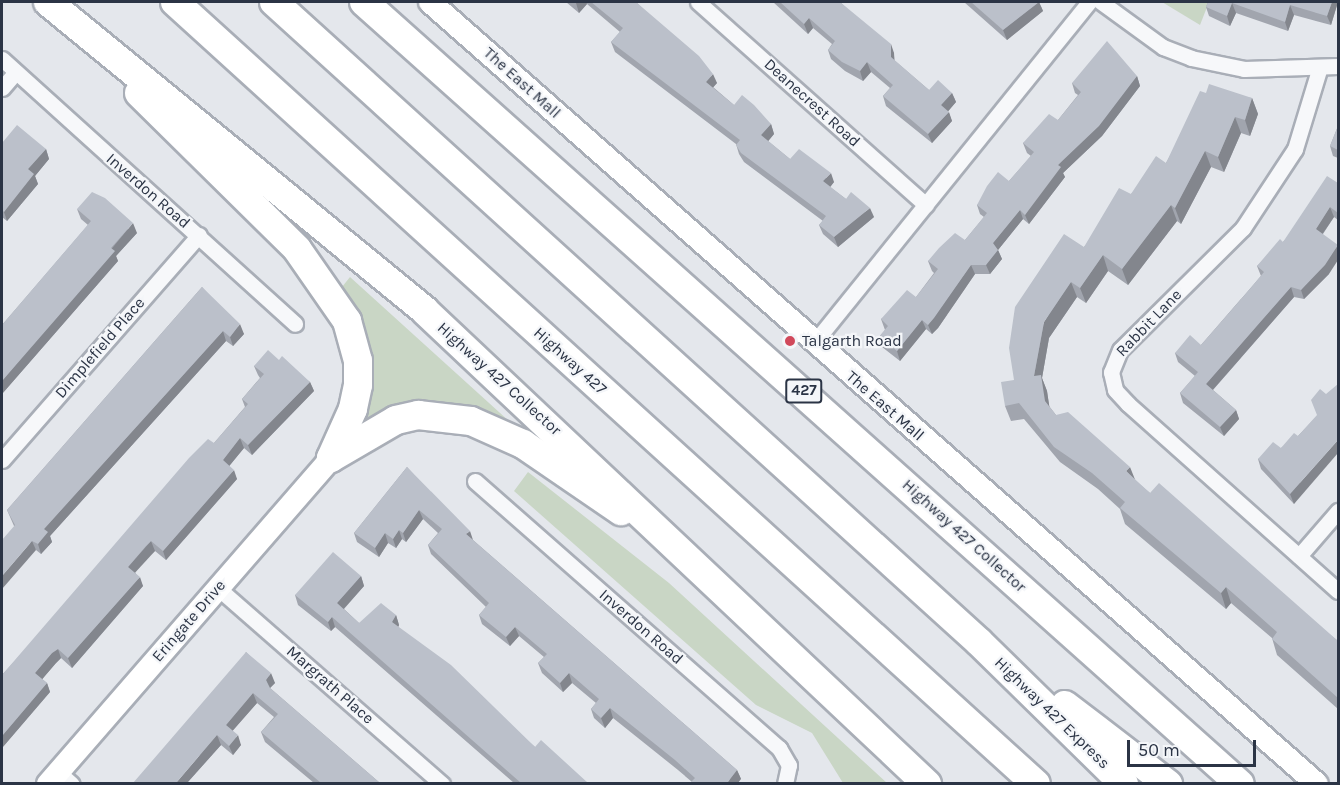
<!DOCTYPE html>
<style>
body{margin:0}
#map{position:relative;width:1340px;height:785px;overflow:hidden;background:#e4e7ec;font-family:Karla,sans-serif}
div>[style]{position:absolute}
.green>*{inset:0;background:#c9d6c5}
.roads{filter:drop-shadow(2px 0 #a9aeb7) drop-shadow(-2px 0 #a9aeb7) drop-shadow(0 2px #a9aeb7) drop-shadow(0 -2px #a9aeb7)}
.street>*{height:15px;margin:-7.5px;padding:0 7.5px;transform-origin:7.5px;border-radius:7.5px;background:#f7f8fa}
.secondary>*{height:22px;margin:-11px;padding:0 11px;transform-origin:11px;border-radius:11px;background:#fff}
.highway>*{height:28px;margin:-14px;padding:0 14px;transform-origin:14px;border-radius:14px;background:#fff}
.wall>*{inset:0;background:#a1a5ae}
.shaded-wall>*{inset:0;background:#83868d}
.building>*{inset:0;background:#bbc0ca}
.dots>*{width:16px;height:16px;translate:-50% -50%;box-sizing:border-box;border:3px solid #f4f6f9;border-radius:50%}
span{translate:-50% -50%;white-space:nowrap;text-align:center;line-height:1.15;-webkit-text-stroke:4.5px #f4f6f9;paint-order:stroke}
.shield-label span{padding:2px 4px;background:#f4f6f9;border:2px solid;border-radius:4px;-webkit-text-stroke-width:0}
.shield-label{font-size:15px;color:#2b3445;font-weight:700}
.street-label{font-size:16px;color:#2b3445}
.poi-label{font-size:16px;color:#2b3445}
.left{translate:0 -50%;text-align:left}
.frame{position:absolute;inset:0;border:3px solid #2b3445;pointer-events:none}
.scale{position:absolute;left:1127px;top:740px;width:129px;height:27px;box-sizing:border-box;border:3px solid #2b3445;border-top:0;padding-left:8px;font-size:18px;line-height:21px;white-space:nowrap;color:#2b3445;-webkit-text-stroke:4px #f4f6f9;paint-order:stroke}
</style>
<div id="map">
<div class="green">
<i style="clip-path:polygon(1162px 2px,1209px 2px,1200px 25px)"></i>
<i style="clip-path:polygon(350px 277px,520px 431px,373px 422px,360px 412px,359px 329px,342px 287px)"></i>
<i style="clip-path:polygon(528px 472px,669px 583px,887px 783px,843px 783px,812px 733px,756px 705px,514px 491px)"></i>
</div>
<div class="roads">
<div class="street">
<i style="left:698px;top:2px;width:305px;rotate:41.7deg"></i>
<i style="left:1101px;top:2px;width:77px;rotate:36deg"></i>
<i style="left:1163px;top:47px;width:30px;rotate:21deg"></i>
<i style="left:1191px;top:58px;width:54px;rotate:11.7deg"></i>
<i style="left:1244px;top:69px;width:94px;rotate:-1.8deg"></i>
<i style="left:2px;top:59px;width:395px;rotate:42.1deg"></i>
<i style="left:1319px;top:70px;width:83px;rotate:106.9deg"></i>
<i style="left:1295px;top:149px;width:95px;rotate:123.4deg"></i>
<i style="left:1243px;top:228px;width:173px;rotate:135.2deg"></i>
<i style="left:1120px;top:350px;width:24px;rotate:112deg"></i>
<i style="left:1111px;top:372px;width:18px;rotate:77deg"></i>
<i style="left:1115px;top:390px;width:19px;rotate:47deg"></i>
<i style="left:1128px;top:404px;width:281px;rotate:41.7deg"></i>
<i style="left:2px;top:88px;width:21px;rotate:-49deg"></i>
<i style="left:813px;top:344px;width:439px;rotate:-51.1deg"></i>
<i style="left:2px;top:460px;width:299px;rotate:-48.8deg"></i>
<i style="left:475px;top:481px;width:405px;rotate:41.3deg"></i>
<i style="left:779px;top:748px;width:20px;rotate:60deg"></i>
<i style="left:789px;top:765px;width:19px;rotate:102deg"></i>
<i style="left:1299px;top:556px;width:60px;rotate:-49.1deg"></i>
<i style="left:218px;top:588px;width:298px;rotate:41.2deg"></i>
<i style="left:58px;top:772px;width:18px;rotate:41deg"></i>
</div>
<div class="secondary">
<i style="left:430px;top:2px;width:1182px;rotate:41.4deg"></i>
<i style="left:48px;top:784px;width:432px;rotate:-49deg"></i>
</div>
<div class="highway">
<i style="left:48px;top:2px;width:487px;rotate:39.3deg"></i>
<i style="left:425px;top:311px;width:690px;rotate:43.3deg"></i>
<i style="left:175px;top:2px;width:1163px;rotate:42.25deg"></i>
<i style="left:274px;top:2px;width:952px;rotate:42.23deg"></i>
<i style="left:979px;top:642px;width:203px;rotate:44.4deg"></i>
<i style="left:364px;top:2px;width:1174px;rotate:41.76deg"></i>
<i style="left:139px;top:93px;width:222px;rotate:44.6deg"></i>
<i style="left:297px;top:249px;width:88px;rotate:55.2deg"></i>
<i style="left:347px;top:321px;width:41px;rotate:74.6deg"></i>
<i style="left:358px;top:361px;width:24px;rotate:90deg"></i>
<i style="left:358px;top:385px;width:25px;rotate:102deg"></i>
<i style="left:353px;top:409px;width:54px;rotate:114.2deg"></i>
<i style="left:331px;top:458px;width:75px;rotate:-30.3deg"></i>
<i style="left:396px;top:420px;width:23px;rotate:-13deg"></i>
<i style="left:418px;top:415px;width:53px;rotate:6.5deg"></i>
<i style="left:471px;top:421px;width:57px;rotate:23.9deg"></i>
<i style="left:523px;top:444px;width:119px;rotate:34.4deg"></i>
<i style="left:1065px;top:705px;width:130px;rotate:37.5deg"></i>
</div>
</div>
<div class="wall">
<i style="clip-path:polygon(566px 2px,636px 2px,717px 83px,713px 87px,734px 105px,771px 124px,774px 134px,768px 141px,790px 159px,834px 182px,830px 187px,846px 199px,874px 217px,838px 247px,823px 234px,819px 225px,823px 221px,744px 162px,739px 154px,736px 144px,615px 52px,611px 42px,620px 32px,587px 4px,579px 13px)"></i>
<i style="clip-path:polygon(773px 2px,840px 2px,894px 53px,894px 60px,929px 90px,952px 93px,956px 102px,948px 111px,952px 121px,932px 143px,886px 106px,883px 96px,890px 88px,871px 72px,863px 81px,845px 71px,831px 59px,828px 50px,832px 44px,813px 28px,808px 34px)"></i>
<i style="clip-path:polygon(964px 2px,1039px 2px,1043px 11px,1007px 40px)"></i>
<i style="clip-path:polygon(1208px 2px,1338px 2px,1331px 25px,1294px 15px,1288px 31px,1236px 13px,1230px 26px,1209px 16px,1206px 7px)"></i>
<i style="clip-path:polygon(1137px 76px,1140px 86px,1102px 136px,1063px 173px,1065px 177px,1029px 224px,1023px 219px,998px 250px,1002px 259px,990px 274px,975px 274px,938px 328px,932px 334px,926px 329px,900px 361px,882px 347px,879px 337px,885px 330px,881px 319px,916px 297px,934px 273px,932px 271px,928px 261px,965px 240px,984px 217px,980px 214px,977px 205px,1009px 181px,1031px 156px,1027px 153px,1023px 143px,1058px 120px,1078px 95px,1075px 93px,1072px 83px)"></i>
<i style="clip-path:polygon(1206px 93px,1252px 98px,1258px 114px,1250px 136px,1241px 133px,1224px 172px,1211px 167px,1181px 224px,1177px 221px,1128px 285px,1108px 271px,1086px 303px,1077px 297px,1049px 338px,1042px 378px,1047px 391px,1049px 406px,1056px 415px,1150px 493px,1338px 641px,1338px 709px,1277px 655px,1272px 638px,1231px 603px,1226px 609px,1125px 524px,1120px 509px,1098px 489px,1060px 462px,1024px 419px,1011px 421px,1005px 406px,1014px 380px,1084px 247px,1131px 194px,1166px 163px)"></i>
<i style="clip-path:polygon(1338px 126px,1338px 158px,1333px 156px,1330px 146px)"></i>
<i style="clip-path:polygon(2px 143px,46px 149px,49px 159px,35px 176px,38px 184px,7px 221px,2px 217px)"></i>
<i style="clip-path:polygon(1338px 183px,1338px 220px,1334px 217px,1323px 234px,1329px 274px,1304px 299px,1294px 297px,1213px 390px,1236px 410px,1239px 419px,1224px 436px,1183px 403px,1180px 393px,1195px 376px,1178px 362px,1175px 353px,1201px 345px,1261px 276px,1257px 266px,1283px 242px)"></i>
<i style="clip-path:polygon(77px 209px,137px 233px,116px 256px,118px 261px,2px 394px,2px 325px,88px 225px,81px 219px)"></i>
<i style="clip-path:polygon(202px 287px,244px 334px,233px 346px,226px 341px,50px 536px,52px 542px,41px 554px,36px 550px,14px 526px,7px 510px)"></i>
<i style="clip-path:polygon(279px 360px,310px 382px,314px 391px,252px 455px,244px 448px,229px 466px,237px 479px,166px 560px,155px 551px,150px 555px,135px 572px,143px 586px,72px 668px,61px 658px,56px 663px,42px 679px,47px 683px,50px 692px,2px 748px,2px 675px,214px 443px,245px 407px,242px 399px,260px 378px,258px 375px,254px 366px)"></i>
<i style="clip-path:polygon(1326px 394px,1294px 504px,1261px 469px,1258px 459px,1281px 448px,1298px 436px,1317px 416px)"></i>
<i style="clip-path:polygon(407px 467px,473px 540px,737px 770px,741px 779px,692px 782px,678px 770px,613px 718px,605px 728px,594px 718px,591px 709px,596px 703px,572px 683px,563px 692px,542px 673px,538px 663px,544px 657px,519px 636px,510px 646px,482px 624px,479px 615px,486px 607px,431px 554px,428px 545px,438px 533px,423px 519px,406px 542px,402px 539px,396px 548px,388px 543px,379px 557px,357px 542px,354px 533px)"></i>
<i style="clip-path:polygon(361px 576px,364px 586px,344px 609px,359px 623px,396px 615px,399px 625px,398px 627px,535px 747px,588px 783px,514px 783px,335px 627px,331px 631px,298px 605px,295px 595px)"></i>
<i style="clip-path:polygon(246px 652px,275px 683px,270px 688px,380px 783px,314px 783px,265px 742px,261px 732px,274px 717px,257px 703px,232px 731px,241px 745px,233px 755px,221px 745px,187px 783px)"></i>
</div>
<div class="shaded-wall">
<i style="clip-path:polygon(577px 2px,586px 2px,587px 4px,579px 13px,576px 3px)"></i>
<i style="clip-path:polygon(1039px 2px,1043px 11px,1007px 40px,1003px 30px)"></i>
<i style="clip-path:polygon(1332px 2px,1338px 2px,1331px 25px,1327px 16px)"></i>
<i style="clip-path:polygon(1232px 3px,1236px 13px,1230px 26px,1227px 16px)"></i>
<i style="clip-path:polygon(1290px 5px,1294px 15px,1288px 31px,1285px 22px)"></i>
<i style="clip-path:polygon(809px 18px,813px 28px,808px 34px,804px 24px)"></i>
<i style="clip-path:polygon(891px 44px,894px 53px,895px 67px,891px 57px)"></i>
<i style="clip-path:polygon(867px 62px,871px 72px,863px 81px,860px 71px)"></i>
<i style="clip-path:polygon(713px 74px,717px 83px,710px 91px,706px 82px)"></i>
<i style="clip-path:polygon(1137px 76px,1140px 86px,1102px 136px,1063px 173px,1065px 177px,1029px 224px,1025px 215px,1058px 165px)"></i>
<i style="clip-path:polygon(952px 93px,956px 102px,945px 115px,941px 105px)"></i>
<i style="clip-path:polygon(1252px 98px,1258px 114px,1250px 136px,1245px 120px)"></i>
<i style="clip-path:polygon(949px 112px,952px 121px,932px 143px,928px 134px)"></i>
<i style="clip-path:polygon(1235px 117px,1241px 133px,1224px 172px,1218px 157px)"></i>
<i style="clip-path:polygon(771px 124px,774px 134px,765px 145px,761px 135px)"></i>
<i style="clip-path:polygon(46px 149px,49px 159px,35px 176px,38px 184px,7px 221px,4px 212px,28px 169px)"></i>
<i style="clip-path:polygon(1205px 151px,1211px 167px,1181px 224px,1175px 208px)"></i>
<i style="clip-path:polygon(831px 173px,834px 182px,827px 191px,823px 181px)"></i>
<i style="clip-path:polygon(1171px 205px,1177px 221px,1128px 285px,1122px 269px)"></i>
<i style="clip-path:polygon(1330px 207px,1334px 217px,1319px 239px,1316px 229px)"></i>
<i style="clip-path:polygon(870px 208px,874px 217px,838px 247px,834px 237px)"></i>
<i style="clip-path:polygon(1020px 210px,1023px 219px,998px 250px,1002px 259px,990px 274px,986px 265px,993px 243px)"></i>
<i style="clip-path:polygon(133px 223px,137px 233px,116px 256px,118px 261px,2px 394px,2px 381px)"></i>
<i style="clip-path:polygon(1338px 245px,1338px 260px,1329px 274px,1304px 299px,1301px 290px)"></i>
<i style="clip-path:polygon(1103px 255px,1108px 271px,1086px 303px,1080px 288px)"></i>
<i style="clip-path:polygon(971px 265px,975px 274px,938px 328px,932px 334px,928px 325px)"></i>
<i style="clip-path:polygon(1071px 282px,1077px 297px,1049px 338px,1042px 378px,1047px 391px,1051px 417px,1034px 376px,1044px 322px)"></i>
<i style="clip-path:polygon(1291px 287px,1294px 297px,1210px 393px,1206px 384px)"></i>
<i style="clip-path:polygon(922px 320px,926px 329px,900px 361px,897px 351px)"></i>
<i style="clip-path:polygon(240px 324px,244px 334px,233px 346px,230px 337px)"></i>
<i style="clip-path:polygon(223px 331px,226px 341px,50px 536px,52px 542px,41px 554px,38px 544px,44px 529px)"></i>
<i style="clip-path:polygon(310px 382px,314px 391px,252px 455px,248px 445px)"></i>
<i style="clip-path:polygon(1236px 410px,1239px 419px,1224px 436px,1220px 427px)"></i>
<i style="clip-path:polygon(240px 438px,244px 448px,226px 470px,223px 460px)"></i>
<i style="clip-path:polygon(1338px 440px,1338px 453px,1294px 504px,1290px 494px)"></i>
<i style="clip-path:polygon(1130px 467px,1136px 482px,1126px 471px)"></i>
<i style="clip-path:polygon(234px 470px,237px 479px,166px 560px,163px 551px)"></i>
<i style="clip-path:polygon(419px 510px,423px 519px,406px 542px,403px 533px)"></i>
<i style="clip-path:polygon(399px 530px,402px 539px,396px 548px,393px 539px)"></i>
<i style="clip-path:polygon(470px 531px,473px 540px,466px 534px)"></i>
<i style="clip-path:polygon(385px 533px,388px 543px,379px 557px,375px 548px)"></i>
<i style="clip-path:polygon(32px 541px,36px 550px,2px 589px,2px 576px)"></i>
<i style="clip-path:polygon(151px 541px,155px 551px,132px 576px,128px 567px)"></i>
<i style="clip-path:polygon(361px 576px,364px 586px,340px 613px,337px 603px)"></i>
<i style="clip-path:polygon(140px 577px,143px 586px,72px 668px,68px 658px)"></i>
<i style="clip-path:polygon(1226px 587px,1231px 603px,1226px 609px,1221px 593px)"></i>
<i style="clip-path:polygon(396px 615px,399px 625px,396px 632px,392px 622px)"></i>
<i style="clip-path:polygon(332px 617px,335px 627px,331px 631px,328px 622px)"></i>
<i style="clip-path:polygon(515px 627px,519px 636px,510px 646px,506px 637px)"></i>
<i style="clip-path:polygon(58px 649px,61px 658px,56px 663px,39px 683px,35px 673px,52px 653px)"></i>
<i style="clip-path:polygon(271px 673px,275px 683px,269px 689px,266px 680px)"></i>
<i style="clip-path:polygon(569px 673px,572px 683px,563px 692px,560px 683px)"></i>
<i style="clip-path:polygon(47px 683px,50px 692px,2px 748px,2px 736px)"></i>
<i style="clip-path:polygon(253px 693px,257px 703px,229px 735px,226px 725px)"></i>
<i style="clip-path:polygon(610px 708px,613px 718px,605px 728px,601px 718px)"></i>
<i style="clip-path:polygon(217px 735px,221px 745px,187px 783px,176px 783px)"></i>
<i style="clip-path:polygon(238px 735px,241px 745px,233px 755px,229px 746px)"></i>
<i style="clip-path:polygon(737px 770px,741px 779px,738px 783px,727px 783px)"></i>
</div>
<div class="building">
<i style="clip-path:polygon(591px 2px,636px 2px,699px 56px,713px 74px,706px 82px,734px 105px,742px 95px,754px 105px,771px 124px,761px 135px,790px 159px,799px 149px,831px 173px,823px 181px,846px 199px,851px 192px,870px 208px,834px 237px,819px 225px,826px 216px,741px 153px,736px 145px,740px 140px,611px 42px,623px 28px)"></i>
<i style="clip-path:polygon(780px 2px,840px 2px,891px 44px,891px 57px,929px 90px,938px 80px,952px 93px,941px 105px,949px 112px,928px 134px,883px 96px,893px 85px,867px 62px,860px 71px,842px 62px,828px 50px,835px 41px,809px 18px,804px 24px)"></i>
<i style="clip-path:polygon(971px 2px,1039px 2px,1003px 30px)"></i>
<i style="clip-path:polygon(1208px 2px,1332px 2px,1327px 16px,1290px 5px,1285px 22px,1232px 3px,1227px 16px,1206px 7px)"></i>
<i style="clip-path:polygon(1107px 41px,1137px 76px,1099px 126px,1058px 165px,1061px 167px,1025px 215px,1020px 210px,993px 243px,998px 250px,986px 265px,971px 265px,934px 318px,928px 325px,922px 320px,897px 351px,879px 337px,888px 326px,881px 319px,907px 290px,916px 297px,938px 269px,928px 261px,939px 248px,955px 233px,965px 240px,987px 213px,977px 205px,987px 186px,998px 172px,1009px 181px,1034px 152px,1023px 143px,1049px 114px,1058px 120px,1081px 92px,1072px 83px)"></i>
<i style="clip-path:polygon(1209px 84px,1252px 98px,1245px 120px,1235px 117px,1218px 157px,1205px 151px,1175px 208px,1171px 205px,1122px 269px,1103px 255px,1080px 288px,1071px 282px,1044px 322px,1034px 376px,1041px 375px,1045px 401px,1056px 415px,1068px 412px,1130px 467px,1126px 471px,1150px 493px,1159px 483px,1338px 641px,1338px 698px,1272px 639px,1277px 632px,1226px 587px,1221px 593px,1120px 508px,1125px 502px,1092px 473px,1054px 447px,1019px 403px,1005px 406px,1001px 382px,1014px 380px,1009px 348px,1015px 307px,1064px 234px,1084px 247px,1119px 188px,1131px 194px,1156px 156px,1166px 163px,1200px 91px,1206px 93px)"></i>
<i style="clip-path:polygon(17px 125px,46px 149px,28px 169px,34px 174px,4px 212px,2px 210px,2px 143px)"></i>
<i style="clip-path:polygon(1338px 126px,1338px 150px,1330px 146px)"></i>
<i style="clip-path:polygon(1327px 176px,1338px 183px,1338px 213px,1330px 207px,1316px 229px,1338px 245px,1325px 265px,1301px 290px,1291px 287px,1206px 384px,1236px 410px,1220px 427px,1180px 393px,1198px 372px,1175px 353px,1190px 335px,1201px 345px,1249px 290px,1264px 272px,1257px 266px,1280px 239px,1283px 242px)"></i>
<i style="clip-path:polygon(92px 192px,105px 198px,133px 223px,111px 248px,115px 251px,2px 381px,2px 325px,91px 221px,77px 209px)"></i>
<i style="clip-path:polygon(202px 287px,240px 324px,230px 337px,223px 331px,44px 529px,48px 532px,38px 544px,32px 541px,2px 576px,2px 540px,15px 525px,7px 510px)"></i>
<i style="clip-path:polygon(268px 350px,279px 360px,282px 356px,310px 382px,248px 445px,240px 438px,223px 460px,234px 470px,163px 551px,151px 541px,146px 546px,128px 567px,140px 577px,68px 658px,58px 649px,52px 653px,35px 673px,47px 683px,2px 736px,2px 675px,189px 458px,208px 439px,214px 443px,248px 404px,242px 399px,264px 374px,254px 366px)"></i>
<i style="clip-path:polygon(1338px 384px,1338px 440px,1290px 494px,1258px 459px,1273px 442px,1281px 448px,1294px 433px,1298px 436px,1317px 415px,1311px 400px,1320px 389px,1326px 394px)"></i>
<i style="clip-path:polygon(407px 467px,470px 531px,466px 534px,737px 770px,727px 783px,690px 783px,695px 778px,675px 760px,610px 708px,601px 718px,591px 709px,599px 699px,569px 673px,560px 683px,538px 663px,547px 654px,515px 627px,506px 637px,479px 615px,489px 603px,428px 545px,442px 529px,419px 510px,403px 533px,399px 530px,393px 539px,385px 533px,375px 548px,354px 533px)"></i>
<i style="clip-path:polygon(333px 552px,361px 576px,337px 603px,359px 623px,381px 603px,396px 615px,392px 622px,451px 665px,535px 747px,541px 740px,588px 783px,521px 783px,332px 617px,328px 622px,295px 595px)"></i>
<i style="clip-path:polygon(246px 652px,271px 673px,266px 680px,270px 688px,380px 783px,321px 783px,261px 732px,278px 714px,253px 693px,226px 725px,238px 735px,229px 746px,217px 735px,176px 783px,133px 783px)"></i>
</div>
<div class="dots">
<i style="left:790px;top:341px;background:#d1495b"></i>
</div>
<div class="shield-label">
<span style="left:804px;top:391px">427</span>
</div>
<div class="street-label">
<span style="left:522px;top:83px;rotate:42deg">The East Mall</span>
<span style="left:812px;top:103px;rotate:42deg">Deanecrest Road</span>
<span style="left:148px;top:191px;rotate:41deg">Inverdon Road</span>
<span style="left:1149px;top:323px;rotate:-46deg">Rabbit Lane</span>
<span style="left:100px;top:348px;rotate:-49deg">Dimplefield Place</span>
<span style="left:570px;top:361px;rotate:42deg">Highway 427</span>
<span style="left:499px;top:379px;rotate:42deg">Highway 427 Collector</span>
<span style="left:885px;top:406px;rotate:41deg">The East Mall</span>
<span style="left:964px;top:536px;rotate:42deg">Highway 427 Collector</span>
<span style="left:189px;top:621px;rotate:-49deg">Eringate Drive</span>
<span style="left:641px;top:627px;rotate:41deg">Inverdon Road</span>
<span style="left:330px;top:685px;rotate:41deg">Margrath Place</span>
<span style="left:1052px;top:713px;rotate:44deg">Highway 427 Express</span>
</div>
<div class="poi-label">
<span class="left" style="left:802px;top:341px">Talgarth Road</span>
</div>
<div class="frame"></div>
<div class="scale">50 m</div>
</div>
